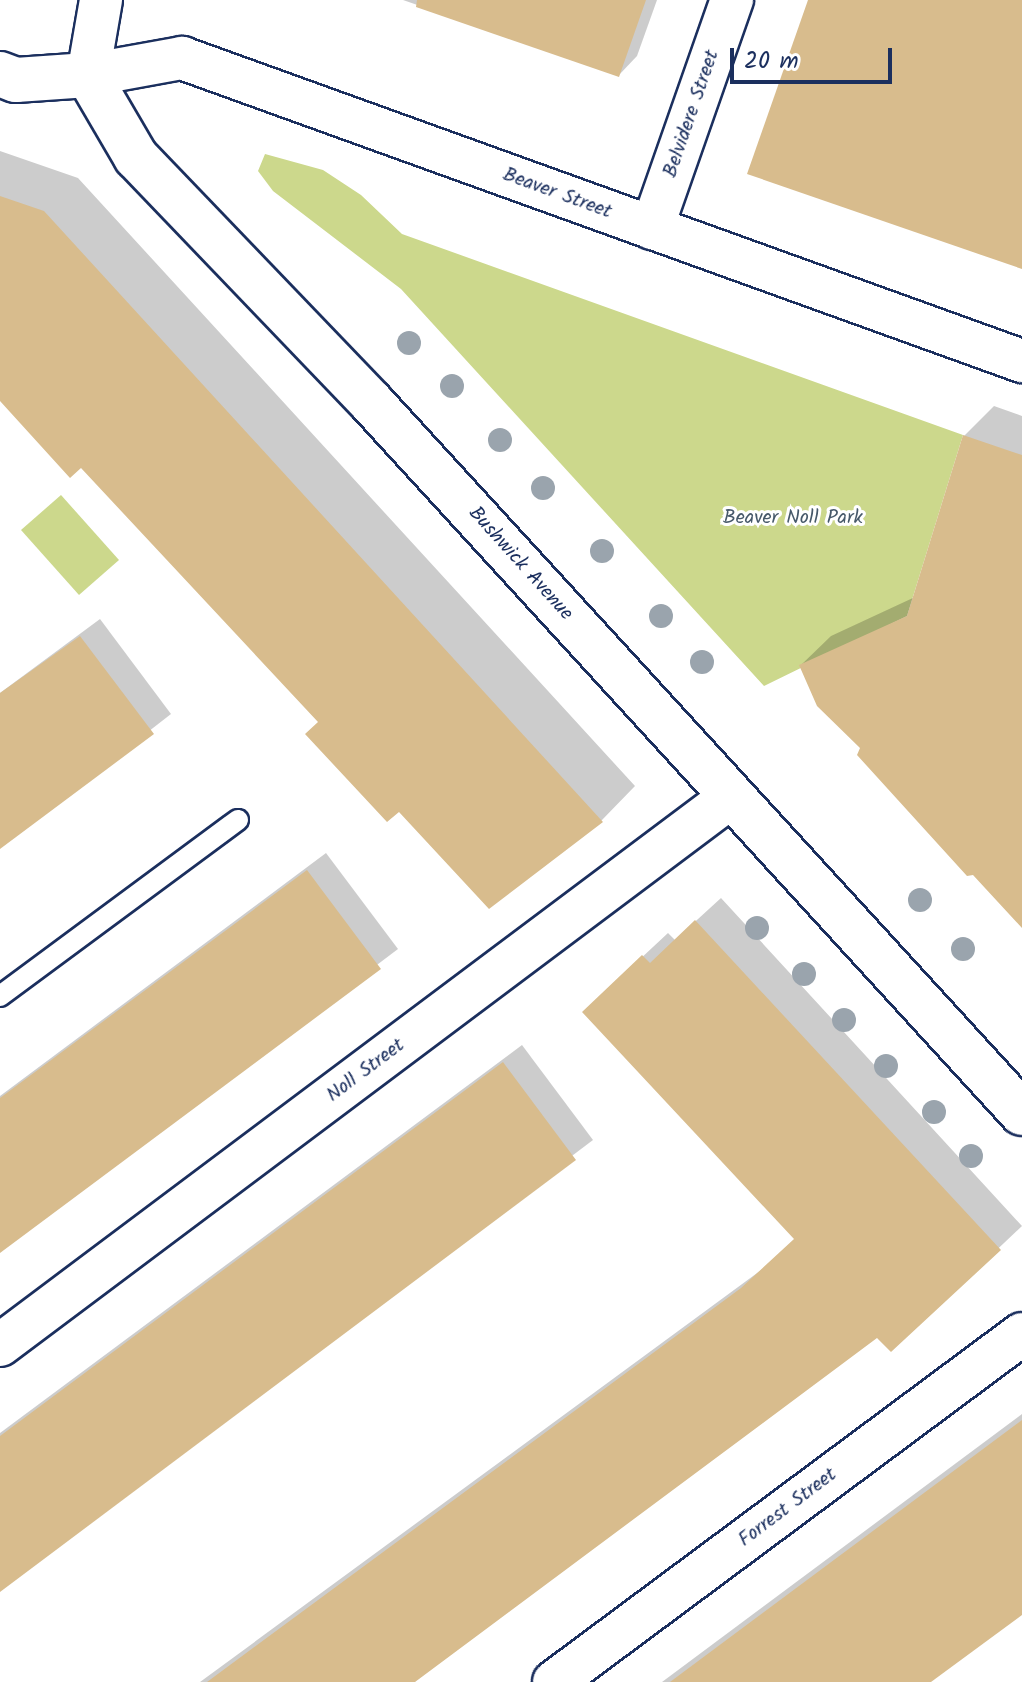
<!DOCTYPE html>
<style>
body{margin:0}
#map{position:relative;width:1022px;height:1682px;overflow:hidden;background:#fff;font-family:Kalam,sans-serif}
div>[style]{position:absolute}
.green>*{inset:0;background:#ccd88c}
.shadow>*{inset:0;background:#0003}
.building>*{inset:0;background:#d8bc8d}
.roads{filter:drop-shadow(2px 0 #1b2f5e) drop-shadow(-2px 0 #1b2f5e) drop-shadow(0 2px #1b2f5e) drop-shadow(0 -2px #1b2f5e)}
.service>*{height:20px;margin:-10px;padding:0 10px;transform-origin:10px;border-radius:10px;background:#fff}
.minor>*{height:42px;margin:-21px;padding:0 21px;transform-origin:21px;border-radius:21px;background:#fff}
.secondary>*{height:44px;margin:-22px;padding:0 22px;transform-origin:22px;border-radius:22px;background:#fff}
.trees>*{width:24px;height:24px;margin:-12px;border-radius:50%;background:#9aa4ad}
span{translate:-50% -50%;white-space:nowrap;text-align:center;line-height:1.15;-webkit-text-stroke:6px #fff;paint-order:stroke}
.street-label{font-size:20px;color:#1b2f5e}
.park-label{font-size:20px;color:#47596a}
.scale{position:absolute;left:730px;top:48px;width:162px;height:36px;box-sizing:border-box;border:4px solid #1b2f5e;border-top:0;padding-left:10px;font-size:24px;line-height:28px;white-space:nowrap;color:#1b2f5e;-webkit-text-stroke:6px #fff;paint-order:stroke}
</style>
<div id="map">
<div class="green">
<i style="clip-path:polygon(265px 154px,323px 170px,361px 195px,402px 234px,963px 435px,907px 616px,764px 686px,401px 289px,273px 191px,258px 171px)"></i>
<i style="clip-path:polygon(61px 495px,119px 560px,79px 595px,21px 530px)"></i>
</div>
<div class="shadow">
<i style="clip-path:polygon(403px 0,657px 0,637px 56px,619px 75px)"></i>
<i style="clip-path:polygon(0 151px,78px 178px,635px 786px,602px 820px,489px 906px,81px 465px,0 398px)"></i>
<i style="clip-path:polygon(994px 406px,1022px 416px,1022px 925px,862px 747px,801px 665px,831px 636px,915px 597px,964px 436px)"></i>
<i style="clip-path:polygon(100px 619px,171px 714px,0 847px,0 693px)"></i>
<i style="clip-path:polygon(326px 853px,398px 949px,0 1250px,0 1096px)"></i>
<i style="clip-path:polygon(721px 898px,1022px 1226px,891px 1350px,877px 1335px,412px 1682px,200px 1682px,768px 1265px,796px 1238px,609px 988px,668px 933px,675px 940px)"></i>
<i style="clip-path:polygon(522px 1045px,593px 1140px,0 1589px,0 1433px)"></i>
<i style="clip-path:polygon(1022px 1414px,1022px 1613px,927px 1682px,662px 1682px)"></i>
</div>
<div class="building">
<i style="clip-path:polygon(417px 0,646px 0,619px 77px,416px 7px)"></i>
<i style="clip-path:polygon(808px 0,1022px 0,1022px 269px,747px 174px)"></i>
<i style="clip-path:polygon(0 196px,44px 211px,603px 822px,489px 909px,399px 812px,387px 822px,305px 734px,318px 722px,81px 468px,70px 478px,0 401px)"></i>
<i style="clip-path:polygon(963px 435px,1022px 455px,1022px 928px,973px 875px,967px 876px,857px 755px,860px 748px,817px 706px,799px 665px,907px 616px)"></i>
<i style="clip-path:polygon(80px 636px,154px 734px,0 849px,0 693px)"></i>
<i style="clip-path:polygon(307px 870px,381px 969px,0 1253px,0 1098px)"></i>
<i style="clip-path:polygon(695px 920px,1001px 1250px,891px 1352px,877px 1338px,415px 1682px,207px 1682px,741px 1288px,794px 1239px,582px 1012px,642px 955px,650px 963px)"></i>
<i style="clip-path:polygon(503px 1062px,576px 1160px,0 1592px,0 1436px)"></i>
<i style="clip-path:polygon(1022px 1420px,1022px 1615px,931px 1682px,670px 1682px)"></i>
</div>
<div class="roads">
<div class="service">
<i style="left:0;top:996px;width:296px;rotate:-36.5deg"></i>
</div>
<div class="minor">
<i style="left:101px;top:0;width:76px;rotate:99.8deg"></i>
<i style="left:88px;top:75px;width:96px;rotate:-10.3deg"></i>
<i style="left:182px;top:58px;width:893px;rotate:19.84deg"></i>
<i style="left:652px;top:228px;width:242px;rotate:-70.7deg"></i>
<i style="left:0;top:1345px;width:915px;rotate:-36.87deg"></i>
<i style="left:554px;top:1682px;width:583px;rotate:-36.63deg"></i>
</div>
<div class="secondary">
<i style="left:0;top:74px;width:17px;rotate:21deg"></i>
<i style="left:16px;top:80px;width:72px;rotate:-4deg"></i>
<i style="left:88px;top:75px;width:95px;rotate:59.7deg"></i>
<i style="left:136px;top:157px;width:339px;rotate:46.2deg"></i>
<i style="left:371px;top:402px;width:964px;rotate:47.52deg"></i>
</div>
</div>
<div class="trees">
<i style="left:409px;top:343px"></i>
<i style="left:452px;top:386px"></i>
<i style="left:500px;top:440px"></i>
<i style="left:543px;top:488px"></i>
<i style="left:602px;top:551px"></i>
<i style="left:661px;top:616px"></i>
<i style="left:702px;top:662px"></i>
<i style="left:920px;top:900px"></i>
<i style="left:757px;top:928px"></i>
<i style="left:963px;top:949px"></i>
<i style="left:804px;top:974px"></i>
<i style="left:844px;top:1020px"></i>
<i style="left:886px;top:1066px"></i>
<i style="left:934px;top:1112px"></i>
<i style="left:971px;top:1156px"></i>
</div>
<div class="street-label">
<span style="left:692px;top:114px;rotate:-71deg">Belvidere Street</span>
<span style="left:557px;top:194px;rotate:20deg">Beaver Street</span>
<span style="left:520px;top:564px;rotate:48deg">Bushwick Avenue</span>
<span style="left:366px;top:1071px;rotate:-37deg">Noll Street</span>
<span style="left:788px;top:1508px;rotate:-37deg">Forrest Street</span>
</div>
<div class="park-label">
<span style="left:793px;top:518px">Beaver Noll Park</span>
</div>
<div class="scale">20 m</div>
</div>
